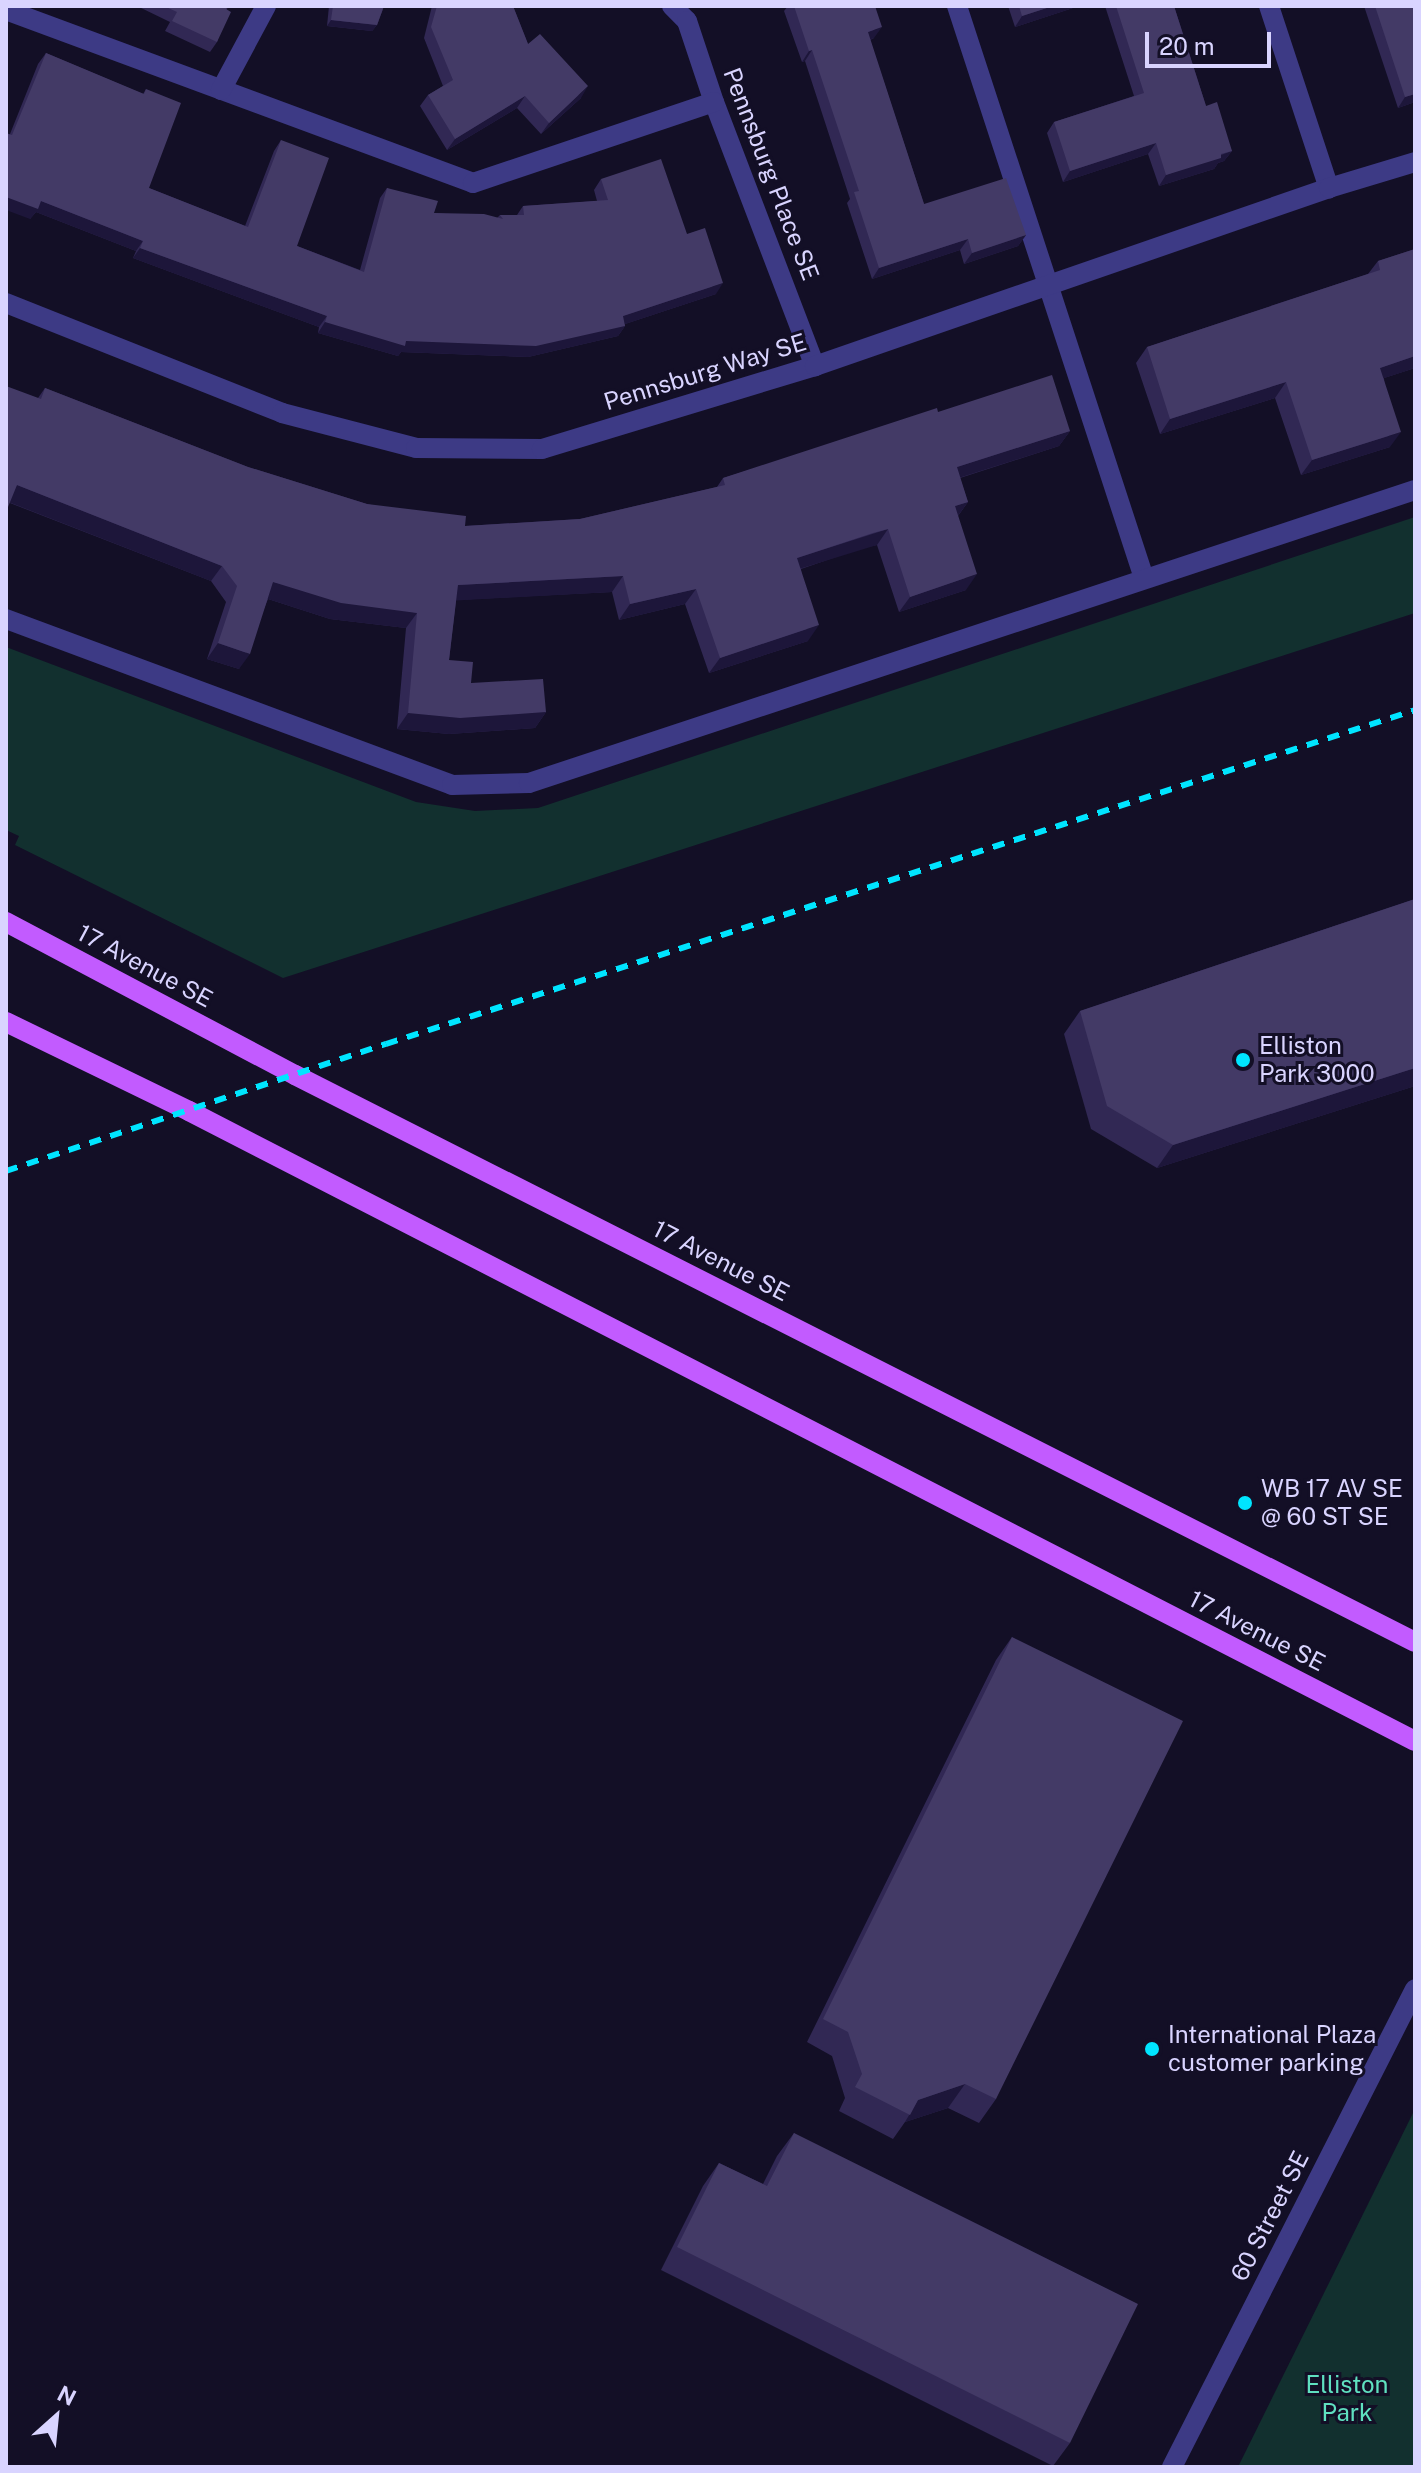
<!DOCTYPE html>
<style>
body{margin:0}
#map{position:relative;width:1421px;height:2473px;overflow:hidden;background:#130f26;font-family:"Public Sans",sans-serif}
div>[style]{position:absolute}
.green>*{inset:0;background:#12302f}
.minor>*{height:20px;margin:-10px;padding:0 10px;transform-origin:10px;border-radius:10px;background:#3d3a85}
.major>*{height:20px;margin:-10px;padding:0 10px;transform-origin:10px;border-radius:10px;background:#c25bff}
.rail>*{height:6px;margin-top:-3px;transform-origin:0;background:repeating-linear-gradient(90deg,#00e5ff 0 12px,transparent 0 22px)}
.wall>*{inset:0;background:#312854}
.shaded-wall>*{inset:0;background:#1d163a}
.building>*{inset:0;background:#433a66}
.dots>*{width:22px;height:22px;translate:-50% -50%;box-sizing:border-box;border:4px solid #130f26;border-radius:50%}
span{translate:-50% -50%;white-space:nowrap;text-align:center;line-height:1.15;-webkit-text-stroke:6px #130f26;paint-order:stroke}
.street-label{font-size:24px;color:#d9d4ff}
.poi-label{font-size:24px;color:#d9d4ff}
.left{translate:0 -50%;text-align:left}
.park-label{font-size:24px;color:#5fe0c0}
.frame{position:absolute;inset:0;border:8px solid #d9d4ff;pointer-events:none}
.north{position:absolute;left:16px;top:2377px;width:80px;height:80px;-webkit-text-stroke:6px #130f26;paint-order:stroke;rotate:27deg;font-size:22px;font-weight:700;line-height:32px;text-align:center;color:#d9d4ff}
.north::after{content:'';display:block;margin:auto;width:28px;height:36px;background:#d9d4ff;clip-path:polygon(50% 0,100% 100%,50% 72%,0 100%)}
.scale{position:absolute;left:1145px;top:32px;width:126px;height:36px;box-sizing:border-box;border:4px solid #d9d4ff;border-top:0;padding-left:10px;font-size:24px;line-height:28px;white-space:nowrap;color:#d9d4ff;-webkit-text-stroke:6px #130f26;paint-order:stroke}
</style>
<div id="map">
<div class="green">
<i style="clip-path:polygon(1415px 517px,1415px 613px,283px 978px,15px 845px,19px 836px,6px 830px,6px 647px,416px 802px,475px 811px,538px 808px)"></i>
<i style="clip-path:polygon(1415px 2109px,1415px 2467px,1238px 2467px)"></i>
</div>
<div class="minor">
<i style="left:672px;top:6px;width:21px;rotate:45deg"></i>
<i style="left:687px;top:21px;width:85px;rotate:71.6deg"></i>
<i style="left:714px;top:102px;width:283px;rotate:69.1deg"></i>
<i style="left:957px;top:6px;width:602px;rotate:71.9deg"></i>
<i style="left:1269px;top:6px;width:192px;rotate:71.8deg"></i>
<i style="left:6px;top:10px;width:498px;rotate:20.3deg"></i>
<i style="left:473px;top:183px;width:254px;rotate:-18.6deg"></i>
<i style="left:221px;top:90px;width:95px;rotate:-61.8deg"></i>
<i style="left:6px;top:303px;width:297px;rotate:21.7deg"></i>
<i style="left:282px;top:413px;width:138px;rotate:14.6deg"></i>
<i style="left:416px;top:448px;width:126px;rotate:0.5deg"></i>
<i style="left:542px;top:449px;width:285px;rotate:-16.9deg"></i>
<i style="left:815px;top:366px;width:544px;rotate:-19.1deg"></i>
<i style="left:1329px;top:188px;width:90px;rotate:-16.8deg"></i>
<i style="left:6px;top:619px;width:476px;rotate:20.4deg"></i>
<i style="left:452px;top:785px;width:77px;rotate:-1.5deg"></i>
<i style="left:529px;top:783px;width:933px;rotate:-18.3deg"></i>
<i style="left:1172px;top:2467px;width:536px;rotate:-63.05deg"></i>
</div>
<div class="major">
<i style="left:6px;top:922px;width:327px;rotate:27.9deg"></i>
<i style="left:295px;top:1075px;width:1255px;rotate:26.85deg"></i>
<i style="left:6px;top:1022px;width:203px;rotate:25.9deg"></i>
<i style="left:189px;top:1111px;width:1378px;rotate:27.2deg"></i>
</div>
<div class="rail">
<i style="left:6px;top:1171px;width:401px;rotate:-18.5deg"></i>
<i style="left:386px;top:1044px;width:1082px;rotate:-17.98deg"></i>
</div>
<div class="wall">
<i style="clip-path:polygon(137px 6px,228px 6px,217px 42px,210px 52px,165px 31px,170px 22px)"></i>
<i style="clip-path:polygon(329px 6px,384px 6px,377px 25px,372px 31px,327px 26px)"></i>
<i style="clip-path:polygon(432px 6px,513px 6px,528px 44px,581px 98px,541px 134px,517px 108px,447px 150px,420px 106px,428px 95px,443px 86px,424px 38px)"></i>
<i style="clip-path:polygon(788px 6px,875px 6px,874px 38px,870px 40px,924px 204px,1026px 235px,1018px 246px,964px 264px,960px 250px,872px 279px,847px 203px,850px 199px,805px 61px,802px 62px,784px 11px)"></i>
<i style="clip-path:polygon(1008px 6px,1079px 6px,1015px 27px)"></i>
<i style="clip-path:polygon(1105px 6px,1174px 6px,1206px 106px,1232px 151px,1224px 161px,1218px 163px,1214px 169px,1159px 186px,1148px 154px,1063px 182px,1047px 133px,1054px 122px,1134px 96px)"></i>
<i style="clip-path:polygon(1364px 6px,1415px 6px,1415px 102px,1398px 108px)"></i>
<i style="clip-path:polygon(46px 53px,143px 94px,146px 89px,149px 188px,245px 226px,274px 151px,281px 140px,297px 246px,360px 270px,380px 198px,387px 188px,434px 213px,497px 218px,500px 215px,517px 215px,523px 206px,597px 201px,594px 190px,601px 179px,687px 234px,716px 294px,625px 324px,625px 326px,618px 336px,528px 357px,401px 352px,398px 356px,318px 333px,319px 327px,133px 258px,136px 251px,36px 212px,30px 219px,10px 134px,38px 64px)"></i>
<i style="clip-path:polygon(1415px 249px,1415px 368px,1384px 378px,1390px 447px,1301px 475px,1275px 398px,1160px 434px,1136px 363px,1147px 347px,1368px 274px,1378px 261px)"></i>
<i style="clip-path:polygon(45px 388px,248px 467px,367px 504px,465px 526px,580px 519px,717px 487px,723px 478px,938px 412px,1070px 431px,1059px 446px,960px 478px,968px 502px,958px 516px,966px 590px,899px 612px,877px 545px,862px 548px,801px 569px,808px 641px,709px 673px,685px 604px,619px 620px,612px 592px,456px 600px,449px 660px,471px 683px,546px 712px,535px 728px,449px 734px,397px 729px,406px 628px,330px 619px,268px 599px,239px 669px,207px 659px,226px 602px,211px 581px,10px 503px,38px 398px)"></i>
<i style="clip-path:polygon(1415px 899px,1415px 1086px,1157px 1168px,1091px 1129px,1064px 1034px,1080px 1011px)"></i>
<i style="clip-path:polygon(1012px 1637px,996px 2099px,979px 2123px,948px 2108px,905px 2122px,893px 2139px,839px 2111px,845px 2098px,832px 2056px,807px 2042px,996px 1660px)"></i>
<i style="clip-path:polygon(794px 2133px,1070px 2443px,1053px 2466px,661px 2270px,703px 2186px,719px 2163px,763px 2184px,777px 2156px)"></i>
</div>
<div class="shaded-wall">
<i style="clip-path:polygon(1053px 6px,1079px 6px,1015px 27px,1022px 16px)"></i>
<i style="clip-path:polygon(331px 20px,377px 25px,372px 31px,327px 26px)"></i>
<i style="clip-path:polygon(882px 27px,874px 38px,860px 43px,868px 32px)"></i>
<i style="clip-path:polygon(812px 50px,805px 61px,802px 62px,809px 51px)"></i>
<i style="clip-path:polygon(588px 86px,581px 98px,541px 134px,549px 123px)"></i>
<i style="clip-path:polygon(1415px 94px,1415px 102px,1398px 108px,1405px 97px)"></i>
<i style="clip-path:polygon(525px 96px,517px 108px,447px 150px,455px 139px)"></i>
<i style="clip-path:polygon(1156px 143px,1148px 154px,1063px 182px,1070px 171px)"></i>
<i style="clip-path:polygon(1232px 151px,1224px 161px,1218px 163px,1214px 169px,1159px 186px,1166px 175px)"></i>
<i style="clip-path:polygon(6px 197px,41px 201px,143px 241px,136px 251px,36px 212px,30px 219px,6px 210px)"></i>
<i style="clip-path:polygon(1026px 235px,1018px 246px,964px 264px,972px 253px)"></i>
<i style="clip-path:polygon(968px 239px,960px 250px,872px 279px,879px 268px)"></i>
<i style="clip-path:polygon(140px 248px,327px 316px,319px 327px,133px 258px)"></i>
<i style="clip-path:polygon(723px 283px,716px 294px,616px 327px,623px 316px)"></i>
<i style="clip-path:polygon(325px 322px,625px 326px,618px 336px,528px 357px,401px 352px,398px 356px,318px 333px)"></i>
<i style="clip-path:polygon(1415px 356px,1415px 368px,1369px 383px,1380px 368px)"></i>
<i style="clip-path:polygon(1286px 382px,1275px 398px,1160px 434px,1170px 419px)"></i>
<i style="clip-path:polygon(1070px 431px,1059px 446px,946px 482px,957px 467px)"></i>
<i style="clip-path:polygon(1401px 432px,1390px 447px,1301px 475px,1312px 460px)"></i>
<i style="clip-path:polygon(17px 485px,222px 566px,211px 581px,6px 501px)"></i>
<i style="clip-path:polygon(968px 502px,957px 517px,955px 506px)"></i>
<i style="clip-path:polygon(888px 529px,877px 545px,786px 573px,797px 558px)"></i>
<i style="clip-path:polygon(977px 574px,966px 590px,899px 612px,910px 597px)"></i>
<i style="clip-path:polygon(623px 576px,612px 592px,447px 601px,458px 585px)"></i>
<i style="clip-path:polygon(273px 582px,417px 613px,406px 628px,330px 619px,262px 597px)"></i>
<i style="clip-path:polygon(696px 589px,685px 604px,619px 620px,630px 604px)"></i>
<i style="clip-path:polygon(819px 625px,808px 641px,709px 673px,720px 658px)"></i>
<i style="clip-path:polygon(218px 643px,250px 654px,239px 669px,207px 659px)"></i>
<i style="clip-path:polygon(546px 712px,535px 728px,449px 734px,397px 729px,408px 713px)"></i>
<i style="clip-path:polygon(1415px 1068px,1415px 1086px,1157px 1168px,1173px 1145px)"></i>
<i style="clip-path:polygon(965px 2084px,948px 2108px,905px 2122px,918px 2100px)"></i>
</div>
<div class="building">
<i style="clip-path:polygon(164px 6px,228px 6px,226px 9px,231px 12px,217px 42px,172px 21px,177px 12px)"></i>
<i style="clip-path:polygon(333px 6px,384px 6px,377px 25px,331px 20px)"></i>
<i style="clip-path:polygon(437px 6px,513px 6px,528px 44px,540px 34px,588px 86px,549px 123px,525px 96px,455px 139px,428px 95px,453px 80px,431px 27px)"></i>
<i style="clip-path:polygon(794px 6px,875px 6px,882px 27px,868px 32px,924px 204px,1006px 178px,1026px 235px,972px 253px,968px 239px,879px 268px,854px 192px,859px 191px,812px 50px,809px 51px)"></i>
<i style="clip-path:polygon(1019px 6px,1053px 6px,1022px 16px)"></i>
<i style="clip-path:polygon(1116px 6px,1174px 6px,1206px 106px,1217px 102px,1232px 151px,1221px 154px,1221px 158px,1166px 175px,1156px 143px,1070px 171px,1054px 122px,1144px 93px)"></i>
<i style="clip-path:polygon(1375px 6px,1415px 6px,1415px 94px,1405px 97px)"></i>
<i style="clip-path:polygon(46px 53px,144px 94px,146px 89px,181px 103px,149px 188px,248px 227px,281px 140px,329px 158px,297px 246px,364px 272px,387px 188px,438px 201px,434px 213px,484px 214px,503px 219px,500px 215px,524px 215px,523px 206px,608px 200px,601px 179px,661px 159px,687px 234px,705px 228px,723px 283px,623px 316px,625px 326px,536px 346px,406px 341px,405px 346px,325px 322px,327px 316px,140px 248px,143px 241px,41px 201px,38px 209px,6px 197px,6px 133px,12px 135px)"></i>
<i style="clip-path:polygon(1415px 249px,1415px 356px,1380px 368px,1401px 432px,1312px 460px,1286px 382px,1170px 419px,1147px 347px,1380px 270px,1378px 261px)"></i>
<i style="clip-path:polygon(1052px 375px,1070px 431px,957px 467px,968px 502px,955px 506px,977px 574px,910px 597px,888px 529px,873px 533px,797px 558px,819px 625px,720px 658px,696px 589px,630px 604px,623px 576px,458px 585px,449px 660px,473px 662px,471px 683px,543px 679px,546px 712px,460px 718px,408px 713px,417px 613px,341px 603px,273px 582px,250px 654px,218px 643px,237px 586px,222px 566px,17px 485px,6px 512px,6px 386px,41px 399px,45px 388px,248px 467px,367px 504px,466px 516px,465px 526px,580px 519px,725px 485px,723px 478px,937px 408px,938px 412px)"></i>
<i style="clip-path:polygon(1415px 899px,1415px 1068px,1173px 1145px,1107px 1106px,1080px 1011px)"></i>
<i style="clip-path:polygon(1012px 1637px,1183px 1721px,996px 2099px,965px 2084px,918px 2100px,910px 2115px,855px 2087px,862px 2074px,848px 2032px,823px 2019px)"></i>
<i style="clip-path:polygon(794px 2133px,1138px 2304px,1070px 2443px,677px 2247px,719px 2163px,767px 2186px)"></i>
</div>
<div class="dots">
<i style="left:1243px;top:1060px;background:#00e5ff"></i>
<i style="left:1245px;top:1503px;background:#00e5ff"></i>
<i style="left:1152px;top:2049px;background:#00e5ff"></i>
</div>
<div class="street-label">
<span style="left:771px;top:174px;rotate:69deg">Pennsburg Place SE</span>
<span style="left:705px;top:372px;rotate:-17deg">Pennsburg Way SE</span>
<span style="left:145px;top:966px;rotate:28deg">17 Avenue SE</span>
<span style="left:721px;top:1261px;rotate:27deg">17 Avenue SE</span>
<span style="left:1257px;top:1631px;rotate:27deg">17 Avenue SE</span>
<span style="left:1270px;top:2216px;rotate:-63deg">60 Street SE</span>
</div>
<div class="poi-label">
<span class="left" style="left:1259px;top:1060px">Elliston<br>Park 3000</span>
<span class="left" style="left:1261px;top:1503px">WB 17 AV SE<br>@ 60 ST SE</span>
<span class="left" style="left:1168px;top:2049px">International Plaza<br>customer parking</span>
</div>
<div class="park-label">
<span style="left:1347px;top:2399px">Elliston<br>Park</span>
</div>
<div class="frame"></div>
<div class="north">N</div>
<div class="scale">20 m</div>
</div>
